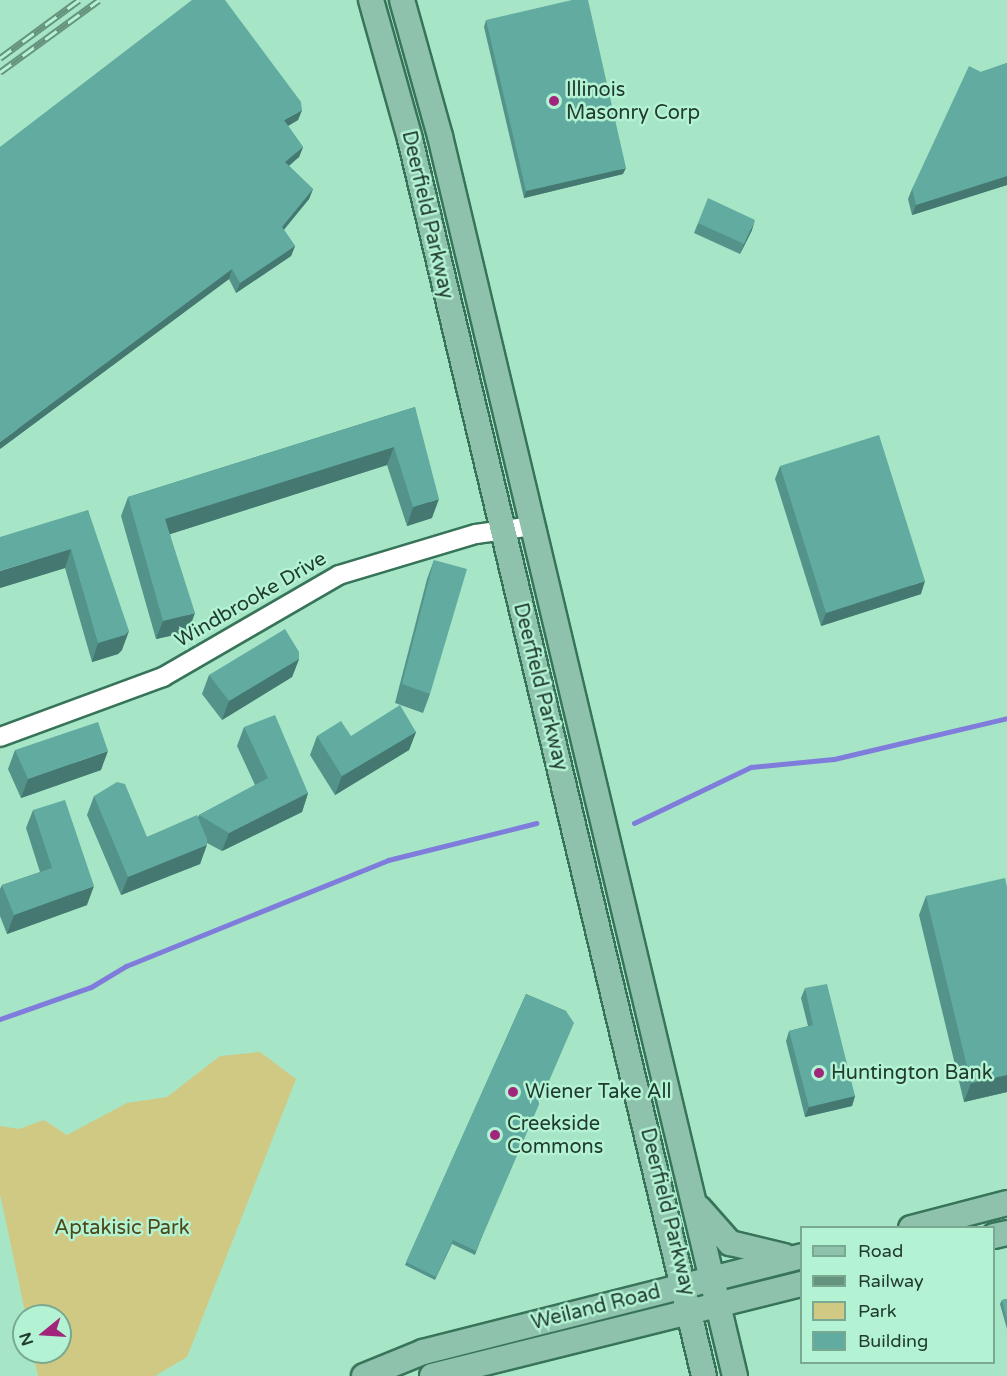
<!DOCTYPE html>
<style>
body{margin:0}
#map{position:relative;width:1007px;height:1376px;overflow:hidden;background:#a6e5c6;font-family:"Varela Round",sans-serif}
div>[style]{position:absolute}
.green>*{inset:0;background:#d0c983}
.stream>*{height:5px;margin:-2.5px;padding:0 2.5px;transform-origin:2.5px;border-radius:2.5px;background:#7f7cdb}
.roads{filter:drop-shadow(2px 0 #377459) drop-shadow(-2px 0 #377459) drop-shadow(0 2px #377459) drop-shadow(0 -2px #377459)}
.minor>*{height:18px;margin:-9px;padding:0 9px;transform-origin:9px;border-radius:9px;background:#fff}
.major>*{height:24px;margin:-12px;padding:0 12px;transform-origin:12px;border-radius:12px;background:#8ec2ac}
.rail>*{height:7px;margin-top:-3.5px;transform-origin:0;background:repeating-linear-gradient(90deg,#b3f3d3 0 14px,#66937d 0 28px);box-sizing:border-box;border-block:2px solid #66937d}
.wall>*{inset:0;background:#53938a}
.shaded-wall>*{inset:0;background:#447870}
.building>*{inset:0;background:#61aba0}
.dots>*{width:16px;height:16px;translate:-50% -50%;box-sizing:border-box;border:3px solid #b3f3d3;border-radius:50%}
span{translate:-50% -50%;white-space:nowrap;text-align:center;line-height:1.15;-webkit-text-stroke:5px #b3f3d3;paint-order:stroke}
.poi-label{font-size:20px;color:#213b2f}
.left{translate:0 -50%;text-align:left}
.street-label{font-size:20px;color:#213b2f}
.park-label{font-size:20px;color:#4e4818}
.legend{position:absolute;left:800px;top:1226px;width:195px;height:138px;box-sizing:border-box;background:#b3f3d3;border:2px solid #79a991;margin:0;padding:8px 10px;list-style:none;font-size:18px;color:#213b2f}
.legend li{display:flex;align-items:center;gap:12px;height:30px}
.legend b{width:30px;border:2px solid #79a991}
.north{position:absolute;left:12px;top:1304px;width:60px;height:60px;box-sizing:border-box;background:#b3f3d3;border:2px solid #79a991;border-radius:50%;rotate:252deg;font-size:16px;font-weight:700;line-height:24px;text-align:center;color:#213b2f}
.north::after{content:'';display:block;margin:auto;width:21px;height:27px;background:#a1267b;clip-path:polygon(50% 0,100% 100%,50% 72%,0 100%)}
</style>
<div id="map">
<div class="green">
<i style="clip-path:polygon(260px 1052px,296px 1079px,187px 1357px,155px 1376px,38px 1376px,33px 1352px,60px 1352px,60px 1316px,26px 1316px,0 1194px,0 1126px,19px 1129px,44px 1120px,67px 1135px,127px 1103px,167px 1097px,220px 1056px)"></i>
</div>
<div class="stream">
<i style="left:634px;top:823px;width:130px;rotate:-25.6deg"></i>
<i style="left:751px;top:767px;width:83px;rotate:-5.5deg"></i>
<i style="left:834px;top:759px;width:178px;rotate:-13.3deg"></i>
<i style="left:0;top:1019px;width:96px;rotate:-19.4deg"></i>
<i style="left:91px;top:987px;width:41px;rotate:-31deg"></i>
<i style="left:126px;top:966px;width:283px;rotate:-22deg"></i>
<i style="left:388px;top:860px;width:153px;rotate:-14deg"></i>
</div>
<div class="roads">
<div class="minor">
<i style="left:0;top:737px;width:174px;rotate:-20.2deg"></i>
<i style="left:163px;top:677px;width:203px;rotate:-30.1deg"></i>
<i style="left:339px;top:575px;width:143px;rotate:-16.7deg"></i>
<i style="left:476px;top:534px;width:57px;rotate:-8.1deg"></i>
</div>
<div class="major">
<i style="left:371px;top:0;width:144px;rotate:74.3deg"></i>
<i style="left:410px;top:139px;width:1271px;rotate:76.63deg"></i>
<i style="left:402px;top:0;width:141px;rotate:74.4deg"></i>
<i style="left:440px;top:136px;width:1275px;rotate:76.62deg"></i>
<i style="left:699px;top:1208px;width:47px;rotate:48.5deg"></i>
<i style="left:730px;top:1243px;width:56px;rotate:13.5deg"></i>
<i style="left:911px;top:1228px;width:99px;rotate:-14.6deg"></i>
<i style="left:994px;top:1236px;width:13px;rotate:-13deg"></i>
<i style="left:364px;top:1376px;width:64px;rotate:-22.1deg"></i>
<i style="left:423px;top:1352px;width:391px;rotate:-14.2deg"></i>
<i style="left:432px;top:1376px;width:381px;rotate:-14deg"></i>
</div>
</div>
<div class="rail">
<i style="left:0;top:58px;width:98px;rotate:-36.3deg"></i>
<i style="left:0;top:72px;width:122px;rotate:-36deg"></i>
</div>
<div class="wall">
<i style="clip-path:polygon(486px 20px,623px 174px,524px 198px,484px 27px)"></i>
<i style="clip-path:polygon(1007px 63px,1007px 185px,912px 215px,908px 199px,912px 189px,981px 72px)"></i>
<i style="clip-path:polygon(302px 110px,298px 120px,288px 126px,303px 147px,299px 157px,289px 166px,313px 189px,309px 199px,284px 230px,295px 246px,291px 256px,236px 293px,229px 279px,0 449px)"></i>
<i style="clip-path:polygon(698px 223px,752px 230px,740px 254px,694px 233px)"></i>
<i style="clip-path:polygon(415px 407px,432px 518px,407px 526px,387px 465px,170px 534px,188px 632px,156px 639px,121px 516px,128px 497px)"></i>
<i style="clip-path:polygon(780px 466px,921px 594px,821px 626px,775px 479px)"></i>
<i style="clip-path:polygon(88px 510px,122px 650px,118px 654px,92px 662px,65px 568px,0 588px)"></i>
<i style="clip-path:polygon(434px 560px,430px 694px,423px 713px,395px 703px,427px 579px)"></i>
<i style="clip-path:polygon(299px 659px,292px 677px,222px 720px,202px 694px,209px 675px)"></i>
<i style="clip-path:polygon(244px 727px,308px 793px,302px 812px,222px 851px,207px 843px,200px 864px,121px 895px,87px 815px,94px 796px,147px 837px,198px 817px,199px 815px,255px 785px,237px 746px)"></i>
<i style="clip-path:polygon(416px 732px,409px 750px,335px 795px,310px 755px,317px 736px,351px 736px)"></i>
<i style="clip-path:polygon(15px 750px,101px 770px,21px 798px,8px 769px)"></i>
<i style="clip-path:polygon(33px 810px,87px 905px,7px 934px,0 916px,0 889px,2px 885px,40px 872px,26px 828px)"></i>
<i style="clip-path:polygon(1007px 887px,1007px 1092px,964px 1102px,919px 915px,926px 896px)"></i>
<i style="clip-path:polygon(805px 988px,855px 1096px,852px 1106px,805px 1117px,786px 1041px,789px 1031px,808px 1026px,801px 998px)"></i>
<i style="clip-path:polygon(526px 994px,566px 1011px,475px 1255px,452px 1244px,435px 1280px,405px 1265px)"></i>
<i style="clip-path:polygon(1007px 1299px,1007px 1329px,1000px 1304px,1002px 1300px)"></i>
</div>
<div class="shaded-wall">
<i style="clip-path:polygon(302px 110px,298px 120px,281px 130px,284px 120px)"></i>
<i style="clip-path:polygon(303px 147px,299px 157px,281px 172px,285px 162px)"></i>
<i style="clip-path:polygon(626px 168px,623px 174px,524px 198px,526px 191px)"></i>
<i style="clip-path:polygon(1007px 176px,1007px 185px,912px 215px,916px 205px)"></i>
<i style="clip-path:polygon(313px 189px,309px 199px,278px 236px,282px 227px)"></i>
<i style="clip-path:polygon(755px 220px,752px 230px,740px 254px,744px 244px)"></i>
<i style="clip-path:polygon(295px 246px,291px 256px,236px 293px,240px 283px)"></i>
<i style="clip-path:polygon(232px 269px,229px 279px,0 449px,0 442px)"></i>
<i style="clip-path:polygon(394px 447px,387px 465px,158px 538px,165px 519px)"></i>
<i style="clip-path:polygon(439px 499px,432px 518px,407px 526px,413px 507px)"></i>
<i style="clip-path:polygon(71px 549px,65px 568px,0 588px,0 571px)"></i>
<i style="clip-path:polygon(925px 581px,921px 594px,821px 626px,826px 613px)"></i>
<i style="clip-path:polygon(195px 613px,188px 632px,156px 639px,163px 621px)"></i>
<i style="clip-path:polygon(129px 631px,122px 650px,118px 654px,92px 662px,98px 643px)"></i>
<i style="clip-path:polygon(299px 659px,292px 677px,222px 720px,229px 701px)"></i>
<i style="clip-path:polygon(416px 732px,409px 750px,335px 795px,342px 776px)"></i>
<i style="clip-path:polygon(108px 751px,101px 770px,21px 798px,28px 779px)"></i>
<i style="clip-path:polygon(308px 793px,302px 812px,222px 851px,229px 833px)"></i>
<i style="clip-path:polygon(207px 845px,200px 864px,121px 895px,128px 877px)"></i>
<i style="clip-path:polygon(94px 886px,87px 905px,7px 934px,14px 915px)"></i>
<i style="clip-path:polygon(1007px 1075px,1007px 1092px,964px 1102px,971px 1083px)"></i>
<i style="clip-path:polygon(855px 1096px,852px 1106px,805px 1117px,809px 1107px)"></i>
</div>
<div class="building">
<i style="clip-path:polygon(192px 0,225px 0,301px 102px,302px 110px,284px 120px,303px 147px,285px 162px,313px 189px,282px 227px,295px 246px,240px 283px,232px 269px,0 442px,0 147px)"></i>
<i style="clip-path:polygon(572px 0,588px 0,626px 168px,526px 191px,486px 20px)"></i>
<i style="clip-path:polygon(1007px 63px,1007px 176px,916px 205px,912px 189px,969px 66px,981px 72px)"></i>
<i style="clip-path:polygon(708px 198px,755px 220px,744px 244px,698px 223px)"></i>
<i style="clip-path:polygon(415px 407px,439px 499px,413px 507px,394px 447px,165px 519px,195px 613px,163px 621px,128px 497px)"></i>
<i style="clip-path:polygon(879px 435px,925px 581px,826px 613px,780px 466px)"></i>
<i style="clip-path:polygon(88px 510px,129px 631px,125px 635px,98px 643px,71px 549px,0 571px,0 537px)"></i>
<i style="clip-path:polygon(434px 560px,467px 569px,430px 694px,402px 684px)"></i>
<i style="clip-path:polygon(285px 629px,299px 652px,299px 659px,229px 701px,209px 675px)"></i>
<i style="clip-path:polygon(400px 705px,416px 732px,342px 776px,317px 736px,341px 721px,351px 736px)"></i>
<i style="clip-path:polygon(275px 715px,308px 793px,229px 833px,199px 815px,268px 778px,244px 727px)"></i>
<i style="clip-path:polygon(98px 722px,108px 751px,28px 779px,15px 750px)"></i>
<i style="clip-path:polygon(117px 782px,125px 784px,147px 837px,197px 815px,207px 839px,207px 845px,128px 877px,94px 796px)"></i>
<i style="clip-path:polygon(65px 800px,94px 886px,14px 915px,2px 885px,52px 868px,33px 810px)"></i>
<i style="clip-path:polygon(1005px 878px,1007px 887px,1007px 1075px,971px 1083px,926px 896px)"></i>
<i style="clip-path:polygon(827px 984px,855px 1096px,809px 1107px,789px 1031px,813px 1025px,805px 988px)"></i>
<i style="clip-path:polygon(526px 994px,566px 1011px,574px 1023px,476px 1251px,453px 1240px,436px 1277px,406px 1262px)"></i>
<i style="clip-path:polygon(1007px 1299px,1007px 1321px,1002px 1300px)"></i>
</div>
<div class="dots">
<i style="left:554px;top:101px;background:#a1267b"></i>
<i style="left:819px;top:1073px;background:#a1267b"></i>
<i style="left:513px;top:1092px;background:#a1267b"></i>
<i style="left:495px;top:1135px;background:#a1267b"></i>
</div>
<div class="poi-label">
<span class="left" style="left:566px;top:102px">Illinois<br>Masonry Corp</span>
<span class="left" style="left:831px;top:1073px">Huntington Bank</span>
<span class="left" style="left:525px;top:1092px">Wiener Take All</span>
<span class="left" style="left:507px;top:1136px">Creekside<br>Commons</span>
</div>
<div class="street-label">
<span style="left:427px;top:215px;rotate:77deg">Deerfield Parkway</span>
<span style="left:251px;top:600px;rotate:-30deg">Windbrooke Drive</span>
<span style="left:540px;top:687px;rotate:76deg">Deerfield Parkway</span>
<span style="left:667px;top:1212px;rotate:76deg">Deerfield Parkway</span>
<span style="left:596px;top:1308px;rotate:-14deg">Weiland Road</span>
</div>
<div class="park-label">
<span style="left:122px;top:1228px">Aptakisic Park</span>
</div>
<ul class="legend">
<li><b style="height:8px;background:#8ec2ac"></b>Road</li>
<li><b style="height:8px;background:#66937d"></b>Railway</li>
<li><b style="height:16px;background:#d0c983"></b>Park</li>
<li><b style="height:16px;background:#61aba0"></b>Building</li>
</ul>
<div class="north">N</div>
</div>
